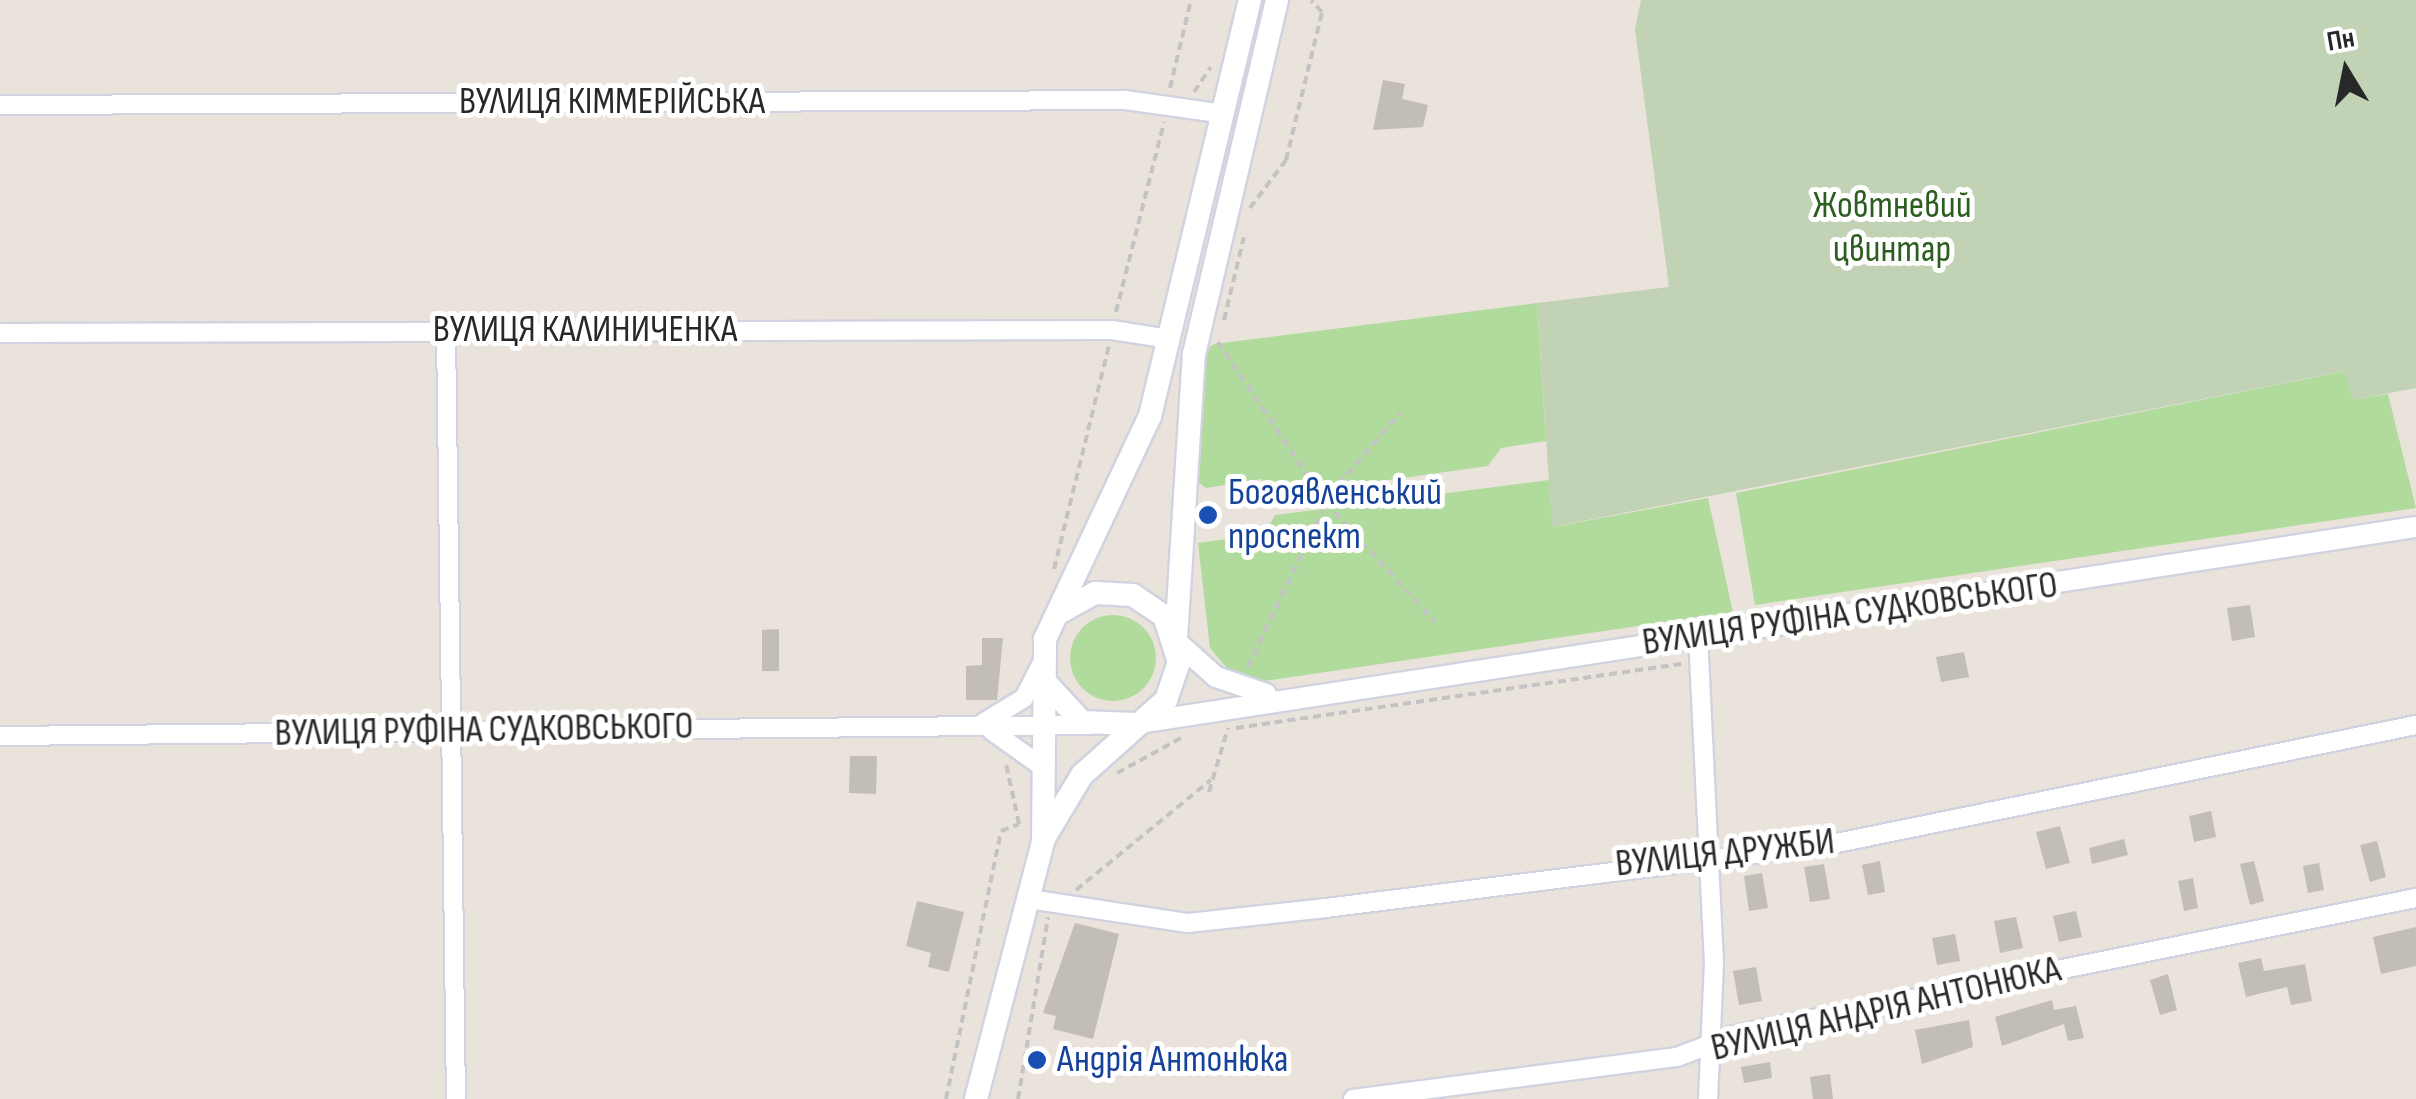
<!DOCTYPE html>
<meta charset="utf-8">
<style>
body{margin:0}
#map{position:relative;width:2416px;height:1099px;overflow:hidden;background:#e9e3db;font-family:"Sofia Sans Condensed",sans-serif}
div>[style]{position:absolute}
.green>*{inset:0;background:#b1db9c}
.round{border-radius:50%}
.cemetery>*{inset:0;background:#c2d2b4}
.building>*{inset:0;background:#c2bdb7}
.path>*{height:4px;margin-top:-2px;transform-origin:0;background:repeating-linear-gradient(90deg,#c3c3c3 0 8px,transparent 0 13px)}
.roads{filter:drop-shadow(2px 0 #d1d3e0) drop-shadow(-2px 0 #d1d3e0) drop-shadow(0 2px #d1d3e0) drop-shadow(0 -2px #d1d3e0)}
.minor>*{height:18px;margin:-9px;padding:0 9px;transform-origin:9px;border-radius:9px;background:#fff}
.tertiary>*{height:20px;margin:-10px;padding:0 10px;transform-origin:10px;border-radius:10px;background:#fff}
.secondary>*{height:22px;margin:-11px;padding:0 11px;transform-origin:11px;border-radius:11px;background:#fff}
.dots>*{width:28px;height:28px;translate:-50% -50%;box-sizing:border-box;border:5px solid #fff;border-radius:50%}
span{translate:-50% -50%;white-space:nowrap;text-align:center;line-height:1.15;-webkit-text-stroke:10px #fff;paint-order:stroke}
.street-label{font-size:38px;color:#282828}
.park-label{font-size:38px;color:#2c5e20}
.transit-label{font-size:38px;color:#164399}
.left{translate:0 -50%;text-align:left}
.north{position:absolute;left:2296px;top:20px;width:100px;height:100px;-webkit-text-stroke:8px #fff;paint-order:stroke;rotate:350deg;font-size:28px;font-weight:700;line-height:40px;text-align:center;color:#282828}
.north::after{content:'';display:block;margin:auto;width:35px;height:45px;background:#282828;clip-path:polygon(50% 0,100% 100%,50% 72%,0 100%)}
</style>
<div id="map">
<div class="green">
<i style="clip-path:polygon(1537px 303px,1546px 441px,1501px 448px,1488px 466px,1274px 496px,1261px 479px,1206px 488px,1195px 480px,1206px 349px,1214px 344px)"></i>
<i style="clip-path:polygon(2346px 371px,2353px 400px,2388px 394px,2416px 508px,1755px 605px,1736px 493px)"></i>
<i style="clip-path:polygon(1549px 480px,1553px 527px,1708px 498px,1733px 612px,1258px 682px,1230px 672px,1210px 648px,1198px 543px,1265px 534px,1275px 515px)"></i>
<i class="round" style="left:1070px;top:615px;width:86px;height:86px"></i>
</div>
<div class="cemetery">
<i style="clip-path:polygon(1641px 0,2416px 0,2416px 388px,2353px 400px,2345px 371px,1552px 527px,1537px 303px,1669px 287px,1635px 29px)"></i>
</div>
<div class="building">
<i style="clip-path:polygon(1383px 80px,1405px 84px,1402px 99px,1428px 105px,1423px 127px,1373px 130px)"></i>
<i style="clip-path:polygon(2250px 605px,2255px 637px,2232px 641px,2227px 608px)"></i>
<i style="clip-path:polygon(779px 629px,779px 671px,762px 671px,762px 630px)"></i>
<i style="clip-path:polygon(982px 638px,1003px 638px,997px 700px,966px 700px,966px 666px,982px 665px)"></i>
<i style="clip-path:polygon(1964px 652px,1969px 677px,1941px 682px,1936px 657px)"></i>
<i style="clip-path:polygon(850px 756px,877px 756px,876px 794px,849px 793px)"></i>
<i style="clip-path:polygon(2211px 811px,2216px 837px,2194px 842px,2189px 816px)"></i>
<i style="clip-path:polygon(2060px 826px,2070px 863px,2046px 869px,2036px 832px)"></i>
<i style="clip-path:polygon(2124px 839px,2128px 855px,2092px 864px,2089px 848px)"></i>
<i style="clip-path:polygon(2377px 841px,2386px 877px,2370px 882px,2360px 845px)"></i>
<i style="clip-path:polygon(1880px 861px,1885px 892px,1868px 895px,1862px 865px)"></i>
<i style="clip-path:polygon(2254px 861px,2264px 901px,2250px 905px,2240px 864px)"></i>
<i style="clip-path:polygon(2319px 863px,2324px 890px,2308px 893px,2303px 866px)"></i>
<i style="clip-path:polygon(1824px 864px,1830px 899px,1810px 902px,1804px 867px)"></i>
<i style="clip-path:polygon(1762px 873px,1768px 908px,1749px 911px,1744px 876px)"></i>
<i style="clip-path:polygon(2193px 878px,2198px 908px,2184px 911px,2178px 881px)"></i>
<i style="clip-path:polygon(917px 901px,964px 912px,949px 972px,928px 967px,931px 953px,906px 946px)"></i>
<i style="clip-path:polygon(2076px 911px,2082px 937px,2059px 942px,2053px 916px)"></i>
<i style="clip-path:polygon(2016px 917px,2023px 948px,2000px 953px,1994px 921px)"></i>
<i style="clip-path:polygon(1075px 923px,1119px 934px,1093px 1039px,1053px 1029px,1056px 1016px,1043px 1013px)"></i>
<i style="clip-path:polygon(2416px 927px,2416px 966px,2381px 974px,2373px 937px)"></i>
<i style="clip-path:polygon(1955px 934px,1960px 961px,1937px 965px,1932px 938px)"></i>
<i style="clip-path:polygon(2261px 958px,2264px 971px,2305px 964px,2312px 1001px,2291px 1005px,2287px 987px,2246px 997px,2238px 963px)"></i>
<i style="clip-path:polygon(1756px 967px,1762px 1001px,1739px 1005px,1733px 971px)"></i>
<i style="clip-path:polygon(2168px 974px,2177px 1010px,2160px 1015px,2150px 980px)"></i>
<i style="clip-path:polygon(2052px 1000px,2054px 1010px,2076px 1006px,2084px 1038px,2068px 1041px,2064px 1024px,2002px 1046px,1995px 1017px)"></i>
<i style="clip-path:polygon(1969px 1020px,1973px 1047px,1922px 1064px,1915px 1030px)"></i>
<i style="clip-path:polygon(1770px 1062px,1772px 1078px,1744px 1083px,1741px 1067px)"></i>
<i style="clip-path:polygon(1830px 1074px,1833px 1099px,1813px 1099px,1810px 1077px)"></i>
</div>
<div class="path">
<i style="left:1170px;top:88px;width:90px;rotate:-76.6deg"></i>
<i style="left:1194px;top:92px;width:30px;rotate:-56deg"></i>
<i style="left:1250px;top:208px;width:60px;rotate:-53.1deg"></i>
<i style="left:1286px;top:160px;width:152px;rotate:-76.3deg"></i>
<i style="left:1322px;top:12px;width:16px;rotate:-133deg"></i>
<i style="left:1116px;top:312px;width:196px;rotate:-75.8deg"></i>
<i style="left:1224px;top:320px;width:85px;rotate:-76.5deg"></i>
<i style="left:1218px;top:342px;width:194px;rotate:56.1deg"></i>
<i style="left:1326px;top:503px;width:161px;rotate:47.5deg"></i>
<i style="left:1054px;top:569px;width:231px;rotate:-76.2deg"></i>
<i style="left:1248px;top:667px;width:191px;rotate:-64.6deg"></i>
<i style="left:1330px;top:494px;width:107px;rotate:-49.2deg"></i>
<i style="left:1236px;top:728px;width:451px;rotate:-8.2deg"></i>
<i style="left:1117px;top:773px;width:75px;rotate:-28.6deg"></i>
<i style="left:1209px;top:792px;width:67px;rotate:-73.5deg"></i>
<i style="left:1076px;top:890px;width:174px;rotate:-39.2deg"></i>
<i style="left:946px;top:1099px;width:274px;rotate:-78.4deg"></i>
<i style="left:1001px;top:831px;width:19px;rotate:-21deg"></i>
<i style="left:1019px;top:824px;width:61px;rotate:-102.2deg"></i>
<i style="left:1018px;top:1099px;width:184px;rotate:-80.6deg"></i>
</div>
<div class="roads">
<div class="minor">
<i style="left:0;top:105px;width:1125px;rotate:-0.25deg"></i>
<i style="left:1125px;top:100px;width:100px;rotate:8deg"></i>
<i style="left:446px;top:329px;width:770px;rotate:89.26deg"></i>
<i style="left:0;top:333px;width:1112px;rotate:-0.15deg"></i>
<i style="left:1112px;top:330px;width:59px;rotate:8.8deg"></i>
<i style="left:1698px;top:636px;width:326px;rotate:87.2deg"></i>
<i style="left:1714px;top:962px;width:137px;rotate:92.5deg"></i>
<i style="left:983px;top:723px;width:48px;rotate:-31.4deg"></i>
<i style="left:1024px;top:698px;width:39px;rotate:-63deg"></i>
<i style="left:992px;top:731px;width:64px;rotate:35.4deg"></i>
<i style="left:0;top:736px;width:1091px;rotate:-0.58deg"></i>
<i style="left:1029px;top:899px;width:161px;rotate:8.6deg"></i>
<i style="left:1188px;top:923px;width:139px;rotate:-6.2deg"></i>
<i style="left:1326px;top:908px;width:505px;rotate:-7.17deg"></i>
<i style="left:1827px;top:845px;width:601px;rotate:-11.52deg"></i>
<i style="left:1353px;top:1099px;width:327px;rotate:-7.4deg"></i>
<i style="left:1677px;top:1057px;width:61px;rotate:-21.1deg"></i>
<i style="left:1734px;top:1035px;width:696px;rotate:-11.36deg"></i>
</div>
<div class="tertiary">
<i style="left:1177px;top:642px;width:52px;rotate:41.9deg"></i>
<i style="left:1216px;top:677px;width:53px;rotate:18.8deg"></i>
<i style="left:1138px;top:723px;width:1293px;rotate:-8.72deg"></i>
</div>
<div class="secondary">
<i style="left:1176px;top:639px;width:286px;rotate:-86.4deg"></i>
<i style="left:1194px;top:354px;width:364px;rotate:-76.8deg"></i>
<i style="left:1046px;top:683px;width:53px;rotate:47.3deg"></i>
<i style="left:1082px;top:722px;width:53px;rotate:2.2deg"></i>
<i style="left:1044px;top:838px;width:74px;rotate:-58.9deg"></i>
<i style="left:1082px;top:775px;width:113px;rotate:-41.8deg"></i>
<i style="left:1166px;top:700px;width:40px;rotate:-71.1deg"></i>
<i style="left:1179px;top:662px;width:48px;rotate:-108.1deg"></i>
<i style="left:1164px;top:616px;width:37px;rotate:-146deg"></i>
<i style="left:1133px;top:595px;width:38px;rotate:-177deg"></i>
<i style="left:1095px;top:593px;width:38px;rotate:151deg"></i>
<i style="left:976px;top:1099px;width:267px;rotate:-75.4deg"></i>
<i style="left:1043px;top:841px;width:202px;rotate:-89.4deg"></i>
<i style="left:1045px;top:639px;width:246px;rotate:-64.8deg"></i>
<i style="left:1150px;top:416px;width:428px;rotate:-76.5deg"></i>
</div>
</div>
<div class="dots">
<i style="left:1208px;top:515px;background:#1a4fb4"></i>
<i style="left:1037px;top:1060px;background:#1a4fb4"></i>
</div>
<div class="street-label">
<span style="left:612px;top:102px">ВУЛИЦЯ КІММЕРІЙСЬКА</span>
<span style="left:585px;top:330px">ВУЛИЦЯ КАЛИНИЧЕНКА</span>
<span style="left:1850px;top:614px;rotate:-8deg">ВУЛИЦЯ РУФІНА СУДКОВСЬКОГО</span>
<span style="left:484px;top:730px;rotate:-1deg">ВУЛИЦЯ РУФІНА СУДКОВСЬКОГО</span>
<span style="left:1725px;top:853px;rotate:-6deg">ВУЛИЦЯ ДРУЖБИ</span>
<span style="left:1886px;top:1009px;rotate:-13deg">ВУЛИЦЯ АНДРІЯ АНТОНЮКА</span>
</div>
<div class="park-label">
<span style="left:1892px;top:228px">Жовтневий<br>цвинтар</span>
</div>
<div class="transit-label">
<span class="left" style="left:1228px;top:515px">Богоявленський<br>проспект</span>
<span class="left" style="left:1057px;top:1060px">Андрія Антонюка</span>
</div>
<div class="north">Пн</div>
</div>
